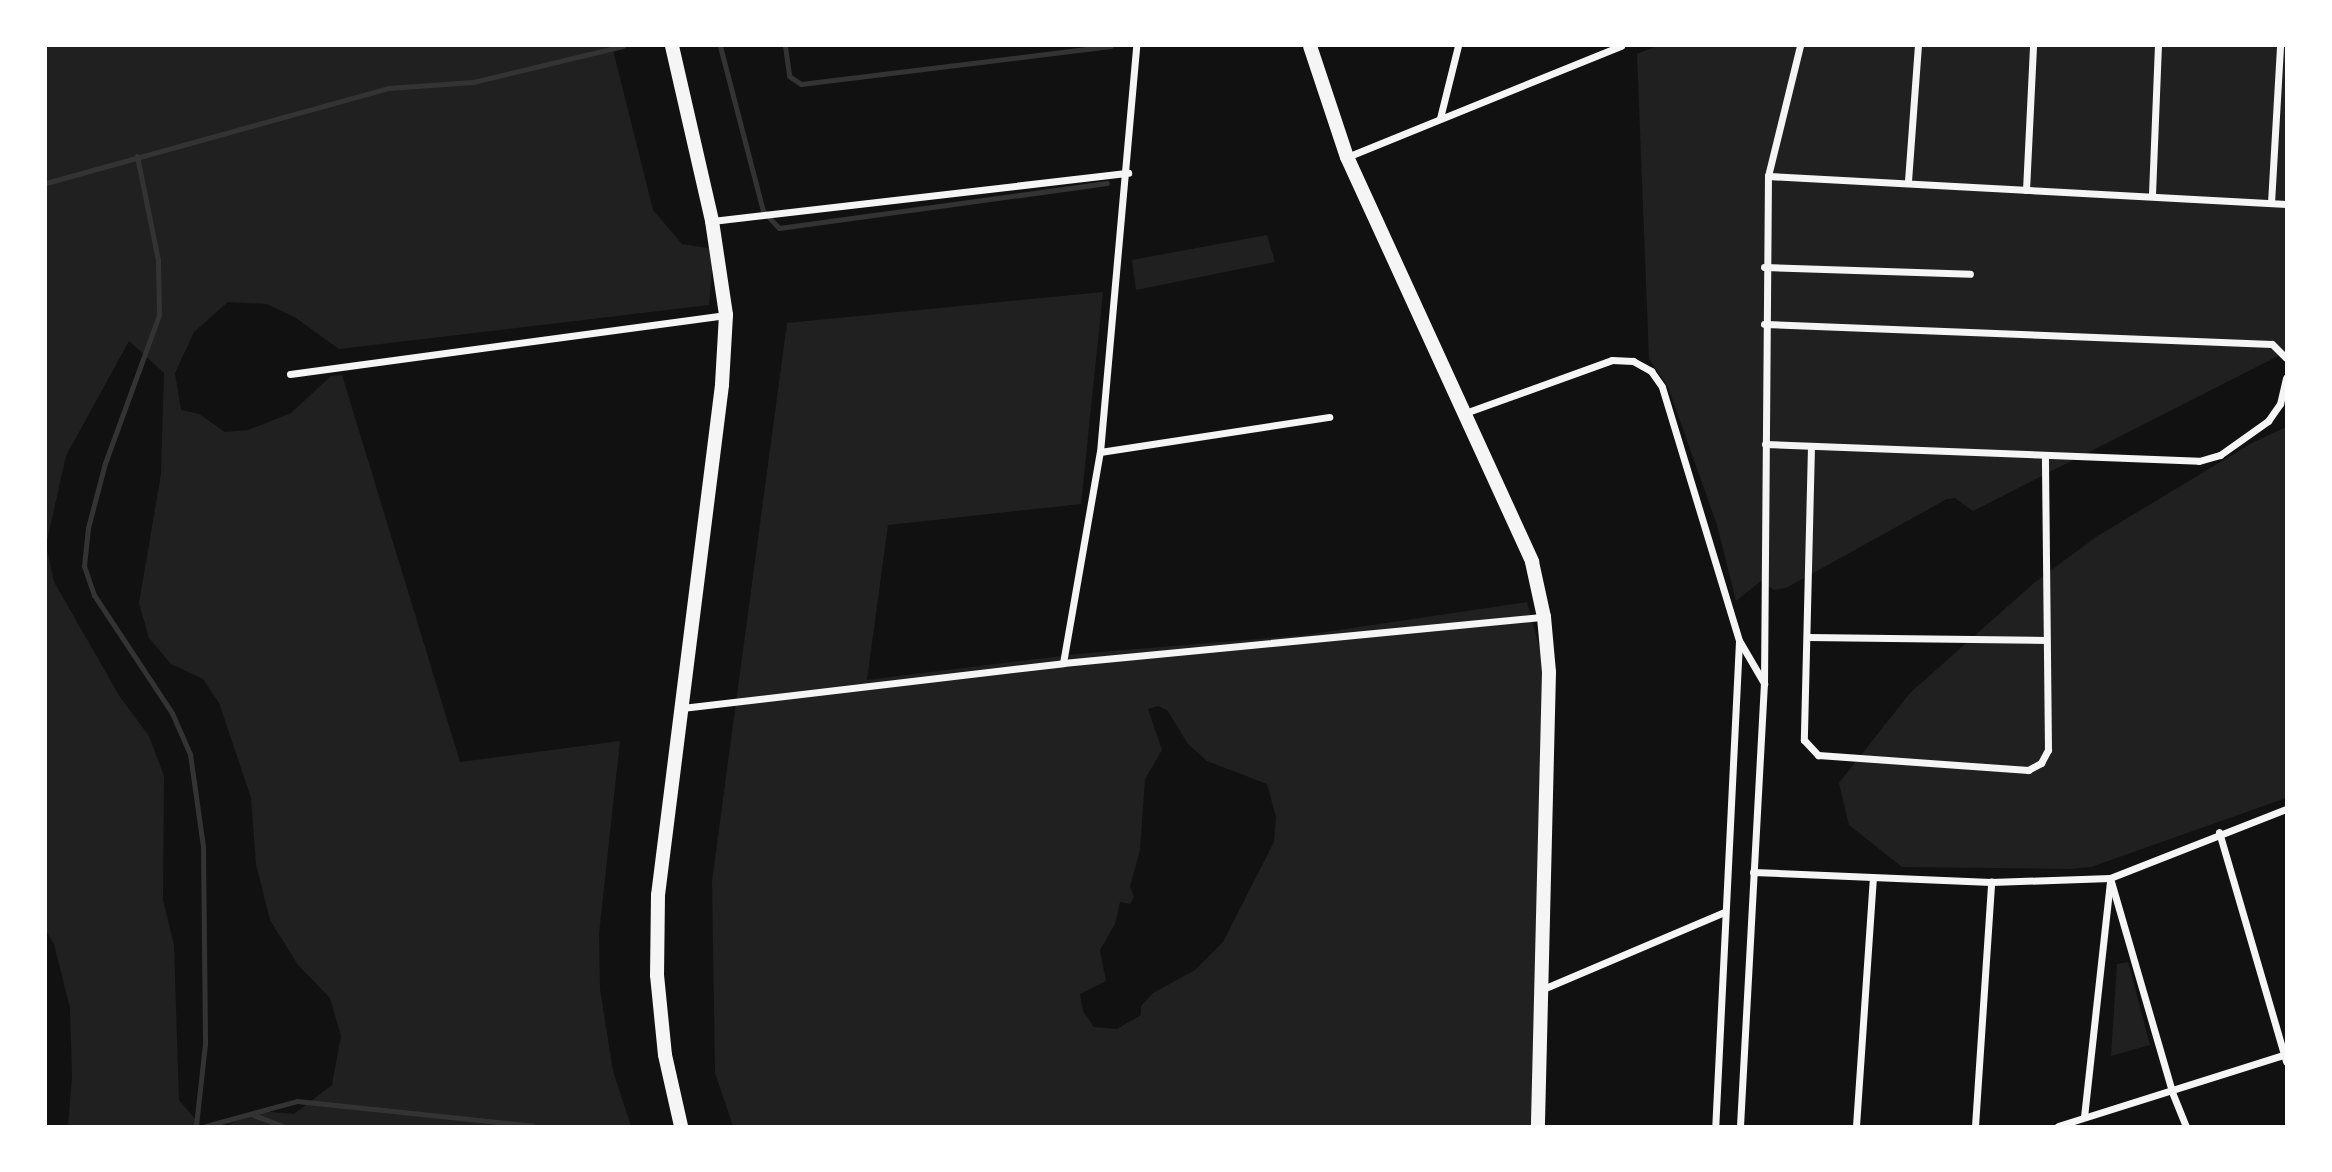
<!DOCTYPE html>
<style>
body{margin:0}
#map{position:relative;width:2332px;height:1172px;overflow:hidden;background:#111;font-family:Signika,sans-serif}
div>[style]{position:absolute}
.green>*{inset:0;background:#202020}
.stream>*{height:5px;margin:-2.5px;padding:0 2.5px;transform-origin:2.5px;border-radius:2.5px;background:#333}
.minor>*{height:7px;margin:-3.5px;padding:0 3.5px;transform-origin:3.5px;border-radius:3.5px;background:#f5f5f5}
.secondary>*{height:14px;margin:-7px;padding:0 7px;transform-origin:7px;border-radius:7px;background:#f5f5f5}
.primary>*{height:14px;margin:-7px;padding:0 7px;transform-origin:7px;border-radius:7px;background:#f5f5f5}
span{translate:-50% -50%;white-space:nowrap;text-align:center;line-height:1.15;-webkit-text-stroke:5px #fff;paint-order:stroke}
.frame{position:absolute;inset:0;border:47px solid #fff;pointer-events:none}
</style>
<div id="map">
<div class="green">
<i style="clip-path:polygon(evenodd,46px 46px,612px 46px,653px 210px,682px 244px,714px 249px,709px 305px,339px 349px,296px 318px,267px 304px,228px 302px,194px 332px,175px 373px,181px 410px,199px 414px,225px 432px,248px 430px,291px 413px,331px 376px,342px 375px,460px 762px,620px 741px,599px 934px,600px 989px,613px 1071px,631px 1126px,68px 1126px,72px 1077px,70px 1008px,54px 944px,46px 931px,46px 46px,129px 341px,164px 373px,161px 474px,139px 603px,149px 638px,171px 664px,203px 679px,219px 703px,251px 798px,256px 864px,270px 920px,298px 965px,330px 998px,341px 1036px,332px 1085px,294px 1114px,261px 1111px,227px 1125px,201px 1126px,179px 1100px,174px 945px,163px 900px,164px 776px,149px 736px,120px 697px,54px 582px,46px 545px,66px 456px,129px 341px)"></i>
<i style="clip-path:polygon(1657px 46px,2286px 46px,2286px 352px,1973px 511px,1955px 498px,1947px 499px,1786px 588px,1774px 590px,1761px 581px,1736px 601px,1717px 525px,1668px 387px,1649px 359px,1637px 54px)"></i>
<i style="clip-path:polygon(1267px 235px,1275px 262px,1136px 290px,1132px 260px)"></i>
<i style="clip-path:polygon(evenodd,1103px 292px,1081px 504px,888px 525px,867px 680px,1077px 654px,1305px 635px,1527px 602px,1550px 686px,1554px 750px,1544px 909px,1539px 1126px,733px 1126px,715px 1073px,712px 881px,787px 323px,1103px 292px,1158px 706px,1167px 710px,1188px 744px,1207px 761px,1267px 784px,1276px 817px,1274px 842px,1223px 942px,1195px 970px,1153px 993px,1141px 1006px,1141px 1015px,1117px 1029px,1094px 1027px,1083px 1011px,1080px 994px,1106px 981px,1100px 950px,1115px 924px,1120px 902px,1130px 904px,1134px 897px,1130px 886px,1140px 850px,1145px 779px,1162px 750px,1148px 709px,1158px 706px)"></i>
<i style="clip-path:polygon(2286px 427px,2286px 798px,2091px 867px,2069px 869px,1902px 867px,1849px 825px,1839px 783px,1910px 693px,2034px 583px,2096px 537px,2252px 443px)"></i>
<i style="clip-path:polygon(2128px 962px,2150px 1045px,2111px 1056px,2117px 964px)"></i>
</div>
<div class="stream">
<i style="left:720px;top:46px;width:171px;rotate:75.4deg"></i>
<i style="left:763px;top:211px;width:23px;rotate:47deg"></i>
<i style="left:779px;top:228px;width:331px;rotate:-7.8deg"></i>
<i style="left:785px;top:46px;width:30px;rotate:82deg"></i>
<i style="left:789px;top:76px;width:14px;rotate:34deg"></i>
<i style="left:801px;top:84px;width:312px;rotate:-7deg"></i>
<i style="left:137px;top:156px;width:106px;rotate:78.6deg"></i>
<i style="left:158px;top:260px;width:55px;rotate:89deg"></i>
<i style="left:159px;top:315px;width:158px;rotate:110deg"></i>
<i style="left:105px;top:463px;width:67px;rotate:104.7deg"></i>
<i style="left:88px;top:528px;width:38px;rotate:96deg"></i>
<i style="left:84px;top:566px;width:31px;rotate:71deg"></i>
<i style="left:94px;top:595px;width:141px;rotate:56.5deg"></i>
<i style="left:172px;top:713px;width:45px;rotate:66.3deg"></i>
<i style="left:190px;top:754px;width:94px;rotate:82deg"></i>
<i style="left:203px;top:847px;width:197px;rotate:89.4deg"></i>
<i style="left:205px;top:1044px;width:82px;rotate:96.3deg"></i>
<i style="left:46px;top:183px;width:355px;rotate:-15.5deg"></i>
<i style="left:388px;top:88px;width:85px;rotate:-4deg"></i>
<i style="left:473px;top:82px;width:154px;rotate:-13.5deg"></i>
<i style="left:251px;top:1114px;width:33px;rotate:21deg"></i>
<i style="left:206px;top:1126px;width:94px;rotate:-15.4deg"></i>
<i style="left:297px;top:1101px;width:237px;rotate:6deg"></i>
</div>
<div class="minor">
<i style="left:1440px;top:118px;width:74px;rotate:-76deg"></i>
<i style="left:1347px;top:157px;width:296px;rotate:-22.1deg"></i>
<i style="left:1768px;top:176px;width:519px;rotate:3.09deg"></i>
<i style="left:1908px;top:181px;width:135px;rotate:-85.8deg"></i>
<i style="left:2026px;top:190px;width:144px;rotate:-87.2deg"></i>
<i style="left:2152px;top:194px;width:148px;rotate:-87.7deg"></i>
<i style="left:2271px;top:203px;width:157px;rotate:-86.7deg"></i>
<i style="left:712px;top:221px;width:419px;rotate:-6.6deg"></i>
<i style="left:1764px;top:267px;width:206px;rotate:1.9deg"></i>
<i style="left:1764px;top:324px;width:508px;rotate:2.25deg"></i>
<i style="left:2272px;top:344px;width:20px;rotate:45deg"></i>
<i style="left:290px;top:374px;width:440px;rotate:-7.7deg"></i>
<i style="left:1465px;top:413px;width:156px;rotate:-19.8deg"></i>
<i style="left:1612px;top:360px;width:21px;rotate:3deg"></i>
<i style="left:1633px;top:361px;width:21px;rotate:29deg"></i>
<i style="left:1651px;top:371px;width:19px;rotate:55deg"></i>
<i style="left:1662px;top:387px;width:265px;rotate:73.1deg"></i>
<i style="left:1739px;top:641px;width:486px;rotate:92.8deg"></i>
<i style="left:1765px;top:444px;width:434px;rotate:2.2deg"></i>
<i style="left:2199px;top:461px;width:22px;rotate:-16deg"></i>
<i style="left:2220px;top:455px;width:59px;rotate:-35.3deg"></i>
<i style="left:2268px;top:421px;width:21px;rotate:-55deg"></i>
<i style="left:2280px;top:404px;width:27px;rotate:-77deg"></i>
<i style="left:1811px;top:446px;width:294px;rotate:91.4deg"></i>
<i style="left:1804px;top:740px;width:21px;rotate:47deg"></i>
<i style="left:1818px;top:755px;width:211px;rotate:4.1deg"></i>
<i style="left:2028px;top:770px;width:15px;rotate:-28deg"></i>
<i style="left:2041px;top:763px;width:15px;rotate:-62deg"></i>
<i style="left:2048px;top:750px;width:295px;rotate:-90.6deg"></i>
<i style="left:1100px;top:452px;width:232px;rotate:-8.7deg"></i>
<i style="left:1808px;top:637px;width:238px;rotate:0.7deg"></i>
<i style="left:1740px;top:642px;width:48px;rotate:59.7deg"></i>
<i style="left:1063px;top:663px;width:214px;rotate:-80.1deg"></i>
<i style="left:1100px;top:452px;width:408px;rotate:-84.9deg"></i>
<i style="left:682px;top:708px;width:384px;rotate:-6.7deg"></i>
<i style="left:1063px;top:663px;width:483px;rotate:-5.5deg"></i>
<i style="left:2219px;top:832px;width:239px;rotate:73.7deg"></i>
<i style="left:1753px;top:872px;width:238px;rotate:2.4deg"></i>
<i style="left:1991px;top:882px;width:119px;rotate:-1.9deg"></i>
<i style="left:2110px;top:878px;width:189px;rotate:-21.4deg"></i>
<i style="left:2110px;top:878px;width:223px;rotate:73.8deg"></i>
<i style="left:2172px;top:1092px;width:37px;rotate:68deg"></i>
<i style="left:1543px;top:989px;width:197px;rotate:-23deg"></i>
<i style="left:2084px;top:1117px;width:236px;rotate:-83.7deg"></i>
<i style="left:1740px;top:1126px;width:443px;rotate:-86.9deg"></i>
<i style="left:1764px;top:684px;width:508px;rotate:-89.55deg"></i>
<i style="left:1768px;top:176px;width:134px;rotate:-76.2deg"></i>
<i style="left:1856px;top:1126px;width:249px;rotate:-86.1deg"></i>
<i style="left:1975px;top:1126px;width:245px;rotate:-86.2deg"></i>
<i style="left:2058px;top:1126px;width:239px;rotate:-17.5deg"></i>
</div>
<div class="secondary">
<i style="left:672px;top:46px;width:180px;rotate:77.1deg"></i>
<i style="left:712px;top:221px;width:95px;rotate:81.5deg"></i>
<i style="left:726px;top:315px;width:70px;rotate:93.3deg"></i>
<i style="left:722px;top:385px;width:514px;rotate:97.15deg"></i>
<i style="left:658px;top:895px;width:80px;rotate:90.7deg"></i>
<i style="left:657px;top:975px;width:80px;rotate:84.3deg"></i>
<i style="left:665px;top:1055px;width:73px;rotate:77.3deg"></i>
</div>
<div class="primary">
<i style="left:1310px;top:46px;width:117px;rotate:71.6deg"></i>
<i style="left:1347px;top:157px;width:445px;rotate:65.4deg"></i>
<i style="left:1532px;top:562px;width:56px;rotate:77.7deg"></i>
<i style="left:1544px;top:617px;width:55px;rotate:84.8deg"></i>
<i style="left:1549px;top:672px;width:454px;rotate:91.4deg"></i>
</div>
<div class="frame"></div>
</div>
